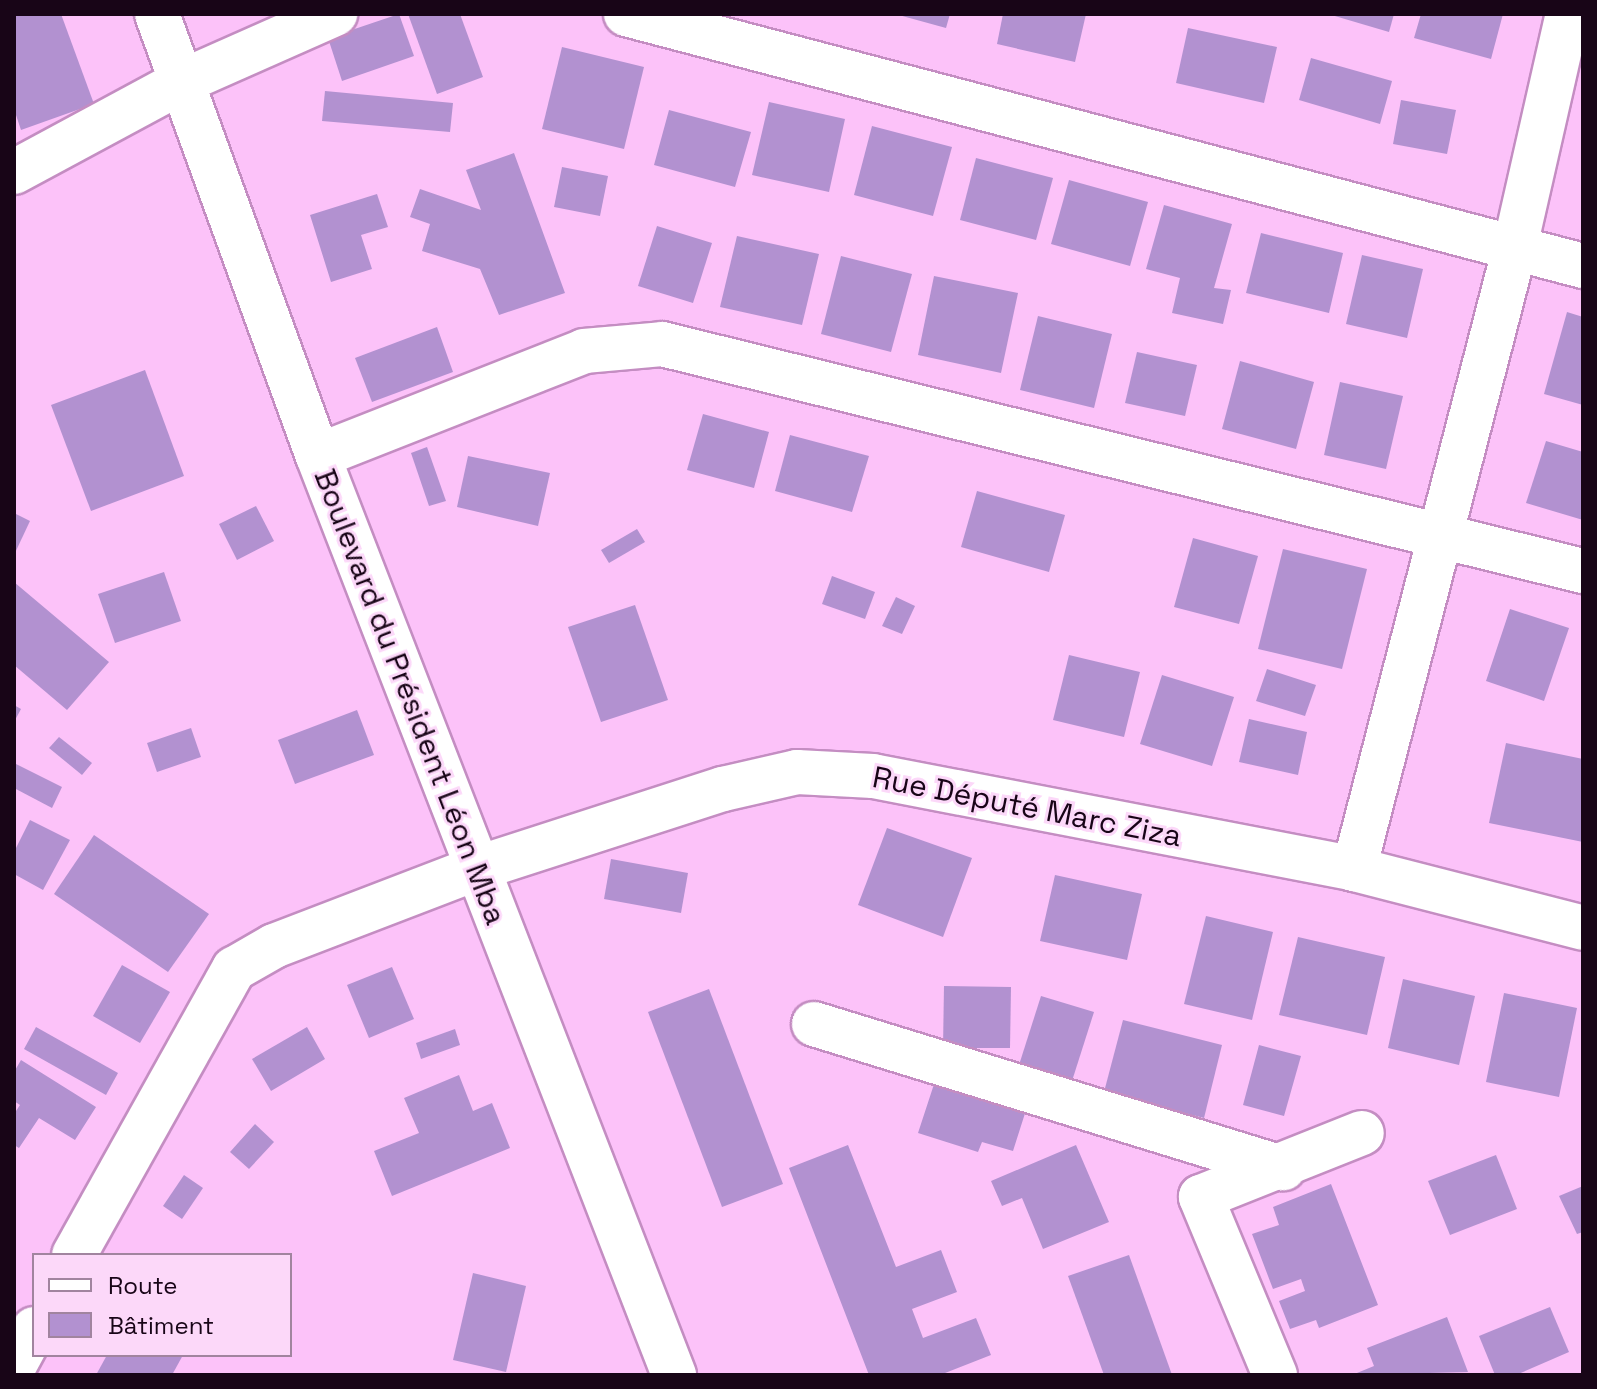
<!DOCTYPE html>
<meta charset="utf-8">
<style>
body{margin:0}
#map{position:relative;width:1597px;height:1389px;overflow:hidden;background:#fcc2f9;font-family:"Space Grotesk",sans-serif}
div>[style]{position:absolute}
.building>*{inset:0;background:#b291d0}
.roads{filter:drop-shadow(2px 0 #c48dc2) drop-shadow(-2px 0 #c48dc2) drop-shadow(0 2px #c48dc2) drop-shadow(0 -2px #c48dc2)}
.minor>*{height:44px;margin:-22px;padding:0 22px;transform-origin:22px;border-radius:22px;background:#fff}
span{translate:-50% -50%;white-space:nowrap;text-align:center;line-height:1.15;-webkit-text-stroke:6px #fcd8f9;paint-order:stroke}
.street-label{font-size:30px;color:#180517}
.frame{position:absolute;inset:0;border:16px solid #180517;pointer-events:none}
.legend{position:absolute;left:32px;top:1253px;width:260px;height:104px;box-sizing:border-box;background:#fcd8f9;border:2px solid #a1849f;margin:0;padding:10px 14px;list-style:none;font-size:24px;color:#180517}
.legend li{display:flex;align-items:center;gap:16px;height:40px}
.legend b{width:40px;border:2px solid #a1849f}
</style>
<div id="map">
<div class="building">
<i style="clip-path:polygon(14px 14px,61px 14px,94px 104px,21px 130px,14px 109px)"></i>
<i style="clip-path:polygon(399px 14px,414px 56px,342px 81px,328px 38px)"></i>
<i style="clip-path:polygon(408px 14px,460px 14px,483px 77px,437px 94px)"></i>
<i style="clip-path:polygon(895px 14px,950px 14px,946px 28px)"></i>
<i style="clip-path:polygon(1003px 14px,1086px 14px,1075px 62px,997px 44px)"></i>
<i style="clip-path:polygon(1328px 14px,1394px 14px,1389px 32px)"></i>
<i style="clip-path:polygon(1421px 14px,1503px 14px,1491px 59px,1414px 38px)"></i>
<i style="clip-path:polygon(1188px 28px,1277px 47px,1264px 103px,1176px 83px)"></i>
<i style="clip-path:polygon(562px 47px,644px 67px,624px 149px,542px 129px)"></i>
<i style="clip-path:polygon(1311px 58px,1392px 81px,1380px 124px,1299px 100px)"></i>
<i style="clip-path:polygon(325px 91px,453px 103px,450px 132px,322px 121px)"></i>
<i style="clip-path:polygon(1401px 100px,1456px 110px,1447px 154px,1393px 144px)"></i>
<i style="clip-path:polygon(769px 102px,845px 119px,829px 192px,752px 175px)"></i>
<i style="clip-path:polygon(669px 110px,751px 132px,735px 187px,654px 165px)"></i>
<i style="clip-path:polygon(872px 126px,952px 147px,933px 216px,854px 195px)"></i>
<i style="clip-path:polygon(514px 153px,565px 293px,499px 315px,480px 269px,422px 251px,430px 224px,410px 217px,420px 189px,481px 210px,466px 170px)"></i>
<i style="clip-path:polygon(976px 158px,1053px 178px,1036px 240px,960px 220px)"></i>
<i style="clip-path:polygon(562px 167px,608px 176px,600px 216px,554px 207px)"></i>
<i style="clip-path:polygon(1069px 180px,1148px 202px,1130px 266px,1051px 244px)"></i>
<i style="clip-path:polygon(377px 194px,388px 227px,361px 235px,372px 269px,331px 282px,310px 215px)"></i>
<i style="clip-path:polygon(1164px 205px,1232px 224px,1214px 288px,1231px 290px,1223px 324px,1172px 313px,1180px 278px,1146px 269px)"></i>
<i style="clip-path:polygon(657px 226px,712px 243px,693px 303px,638px 286px)"></i>
<i style="clip-path:polygon(1261px 233px,1343px 253px,1329px 313px,1246px 293px)"></i>
<i style="clip-path:polygon(737px 236px,819px 254px,802px 325px,720px 307px)"></i>
<i style="clip-path:polygon(1362px 255px,1423px 269px,1407px 338px,1346px 324px)"></i>
<i style="clip-path:polygon(841px 256px,912px 274px,891px 352px,821px 334px)"></i>
<i style="clip-path:polygon(934px 276px,1018px 293px,1001px 373px,918px 355px)"></i>
<i style="clip-path:polygon(1567px 312px,1583px 317px,1583px 405px,1544px 394px)"></i>
<i style="clip-path:polygon(1038px 316px,1112px 334px,1094px 408px,1020px 390px)"></i>
<i style="clip-path:polygon(437px 327px,453px 372px,372px 402px,355px 358px)"></i>
<i style="clip-path:polygon(1137px 352px,1197px 365px,1185px 416px,1125px 403px)"></i>
<i style="clip-path:polygon(1240px 361px,1314px 382px,1296px 449px,1222px 429px)"></i>
<i style="clip-path:polygon(145px 370px,184px 476px,91px 511px,51px 405px)"></i>
<i style="clip-path:polygon(1340px 382px,1403px 396px,1386px 469px,1324px 455px)"></i>
<i style="clip-path:polygon(703px 414px,769px 432px,754px 488px,687px 470px)"></i>
<i style="clip-path:polygon(790px 435px,869px 456px,852px 512px,775px 491px)"></i>
<i style="clip-path:polygon(1546px 441px,1583px 452px,1583px 520px,1526px 503px)"></i>
<i style="clip-path:polygon(427px 447px,446px 501px,429px 506px,411px 453px)"></i>
<i style="clip-path:polygon(468px 456px,550px 473px,538px 526px,457px 507px)"></i>
<i style="clip-path:polygon(977px 491px,1065px 515px,1049px 572px,961px 547px)"></i>
<i style="clip-path:polygon(256px 506px,274px 541px,237px 560px,219px 524px)"></i>
<i style="clip-path:polygon(14px 513px,30px 521px,14px 555px)"></i>
<i style="clip-path:polygon(637px 529px,645px 542px,609px 563px,601px 550px)"></i>
<i style="clip-path:polygon(1193px 538px,1258px 556px,1239px 624px,1174px 607px)"></i>
<i style="clip-path:polygon(1283px 549px,1367px 569px,1342px 669px,1258px 649px)"></i>
<i style="clip-path:polygon(164px 572px,181px 621px,115px 643px,98px 594px)"></i>
<i style="clip-path:polygon(832px 576px,875px 592px,865px 619px,822px 604px)"></i>
<i style="clip-path:polygon(14px 582px,109px 662px,67px 710px,14px 665px)"></i>
<i style="clip-path:polygon(896px 597px,915px 606px,902px 634px,882px 626px)"></i>
<i style="clip-path:polygon(635px 605px,668px 700px,601px 722px,568px 627px)"></i>
<i style="clip-path:polygon(1510px 609px,1569px 628px,1544px 701px,1486px 681px)"></i>
<i style="clip-path:polygon(1069px 655px,1140px 672px,1124px 737px,1053px 720px)"></i>
<i style="clip-path:polygon(1267px 669px,1316px 685px,1305px 716px,1256px 701px)"></i>
<i style="clip-path:polygon(1162px 675px,1234px 697px,1212px 766px,1140px 744px)"></i>
<i style="clip-path:polygon(14px 705px,21px 709px,14px 722px)"></i>
<i style="clip-path:polygon(357px 710px,374px 755px,295px 784px,278px 740px)"></i>
<i style="clip-path:polygon(1249px 719px,1307px 732px,1298px 775px,1239px 762px)"></i>
<i style="clip-path:polygon(191px 728px,201px 757px,157px 772px,147px 743px)"></i>
<i style="clip-path:polygon(59px 737px,92px 763px,82px 775px,49px 748px)"></i>
<i style="clip-path:polygon(1506px 743px,1583px 759px,1583px 842px,1489px 823px)"></i>
<i style="clip-path:polygon(14px 763px,62px 787px,52px 808px,14px 788px)"></i>
<i style="clip-path:polygon(30px 820px,70px 840px,43px 890px,14px 874px,14px 852px)"></i>
<i style="clip-path:polygon(887px 828px,972px 858px,943px 937px,858px 905px)"></i>
<i style="clip-path:polygon(94px 835px,209px 914px,168px 972px,54px 894px)"></i>
<i style="clip-path:polygon(611px 859px,688px 873px,681px 913px,604px 899px)"></i>
<i style="clip-path:polygon(1055px 875px,1142px 894px,1127px 960px,1040px 941px)"></i>
<i style="clip-path:polygon(1206px 916px,1273px 932px,1252px 1020px,1184px 1004px)"></i>
<i style="clip-path:polygon(1298px 937px,1385px 957px,1367px 1035px,1279px 1015px)"></i>
<i style="clip-path:polygon(122px 965px,170px 992px,140px 1043px,93px 1016px)"></i>
<i style="clip-path:polygon(392px 967px,414px 1019px,369px 1038px,347px 985px)"></i>
<i style="clip-path:polygon(1403px 979px,1475px 996px,1459px 1065px,1388px 1048px)"></i>
<i style="clip-path:polygon(944px 986px,1011px 987px,1010px 1048px,943px 1048px)"></i>
<i style="clip-path:polygon(709px 989px,783px 1184px,722px 1207px,648px 1012px)"></i>
<i style="clip-path:polygon(1504px 993px,1577px 1008px,1559px 1097px,1486px 1082px)"></i>
<i style="clip-path:polygon(1041px 996px,1094px 1012px,1072px 1081px,1019px 1065px)"></i>
<i style="clip-path:polygon(1123px 1020px,1222px 1045px,1204px 1118px,1104px 1092px)"></i>
<i style="clip-path:polygon(36px 1027px,118px 1073px,106px 1095px,24px 1049px)"></i>
<i style="clip-path:polygon(307px 1027px,325px 1059px,271px 1091px,252px 1059px)"></i>
<i style="clip-path:polygon(455px 1029px,460px 1045px,421px 1059px,416px 1043px)"></i>
<i style="clip-path:polygon(1259px 1045px,1301px 1056px,1284px 1116px,1243px 1105px)"></i>
<i style="clip-path:polygon(21px 1060px,96px 1107px,75px 1140px,39px 1118px,19px 1148px,14px 1145px,14px 1114px,20px 1105px,14px 1101px,14px 1072px)"></i>
<i style="clip-path:polygon(459px 1075px,473px 1111px,492px 1103px,510px 1148px,392px 1196px,374px 1151px,419px 1133px,404px 1098px)"></i>
<i style="clip-path:polygon(937px 1075px,1028px 1104px,1013px 1151px,982px 1142px,978px 1152px,918px 1133px)"></i>
<i style="clip-path:polygon(255px 1124px,274px 1142px,249px 1169px,230px 1152px)"></i>
<i style="clip-path:polygon(848px 1145px,896px 1267px,941px 1250px,957px 1292px,912px 1309px,923px 1338px,976px 1318px,991px 1355px,940px 1375px,869px 1375px,789px 1168px)"></i>
<i style="clip-path:polygon(1076px 1145px,1109px 1222px,1043px 1249px,1022px 1198px,1002px 1206px,991px 1181px)"></i>
<i style="clip-path:polygon(1496px 1155px,1517px 1209px,1450px 1235px,1428px 1181px)"></i>
<i style="clip-path:polygon(184px 1175px,203px 1188px,182px 1219px,163px 1206px)"></i>
<i style="clip-path:polygon(1331px 1184px,1378px 1305px,1319px 1328px,1316px 1320px,1290px 1329px,1279px 1301px,1305px 1291px,1301px 1279px,1273px 1289px,1252px 1234px,1279px 1225px,1273px 1207px)"></i>
<i style="clip-path:polygon(1583px 1186px,1583px 1232px,1577px 1234px,1559px 1196px)"></i>
<i style="clip-path:polygon(1129px 1255px,1171px 1372px,1172px 1375px,1104px 1375px,1068px 1276px)"></i>
<i style="clip-path:polygon(473px 1273px,526px 1286px,506px 1372px,453px 1360px)"></i>
<i style="clip-path:polygon(1550px 1307px,1569px 1352px,1516px 1375px,1495px 1375px,1479px 1336px)"></i>
<i style="clip-path:polygon(1447px 1317px,1468px 1372px,1352px 1375px,1374px 1366px,1367px 1348px)"></i>
<i style="clip-path:polygon(107px 1355px,183px 1355px,172px 1375px,96px 1375px)"></i>
</div>
<div class="roads">
<div class="minor">
<i style="left:157px;top:14px;width:470px;rotate:70deg"></i>
<i style="left:318px;top:456px;width:986px;rotate:68.82deg"></i>
<i style="left:626px;top:14px;width:990px;rotate:14.75deg"></i>
<i style="left:14px;top:172px;width:187px;rotate:-28.3deg"></i>
<i style="left:179px;top:83px;width:171px;rotate:-23.9deg"></i>
<i style="left:318px;top:456px;width:286px;rotate:-21.5deg"></i>
<i style="left:584px;top:351px;width:78px;rotate:-5.1deg"></i>
<i style="left:662px;top:344px;width:949px;rotate:13.85deg"></i>
<i style="left:1354px;top:869px;width:638px;rotate:-75.48deg"></i>
<i style="left:1514px;top:251px;width:243px;rotate:-77.2deg"></i>
<i style="left:814px;top:1024px;width:491px;rotate:17.1deg"></i>
<i style="left:74px;top:1255px;width:328px;rotate:-60.8deg"></i>
<i style="left:234px;top:969px;width:46px;rotate:-29.9deg"></i>
<i style="left:274px;top:946px;width:215px;rotate:-21deg"></i>
<i style="left:475px;top:869px;width:261px;rotate:-17.9deg"></i>
<i style="left:723px;top:789px;width:76px;rotate:-12.9deg"></i>
<i style="left:797px;top:772px;width:76px;rotate:3deg"></i>
<i style="left:873px;top:776px;width:490px;rotate:10.9deg"></i>
<i style="left:1354px;top:869px;width:236px;rotate:14.4deg"></i>
<i style="left:14px;top:1366px;width:42px;rotate:-61.6deg"></i>
<i style="left:1275px;top:1375px;width:193px;rotate:-112.6deg"></i>
<i style="left:1201px;top:1197px;width:173px;rotate:-21.7deg"></i>
</div>
</div>
<div class="street-label">
<span style="left:410px;top:697px;rotate:69deg">Boulevard du Président Léon Mba</span>
<span style="left:1027px;top:807px;rotate:11deg">Rue Député Marc Ziza</span>
</div>
<div class="frame"></div>
<ul class="legend">
<li><b style="height:10px;background:#fff"></b>Route</li>
<li><b style="height:22px;background:#b291d0"></b>Bâtiment</li>
</ul>
</div>
